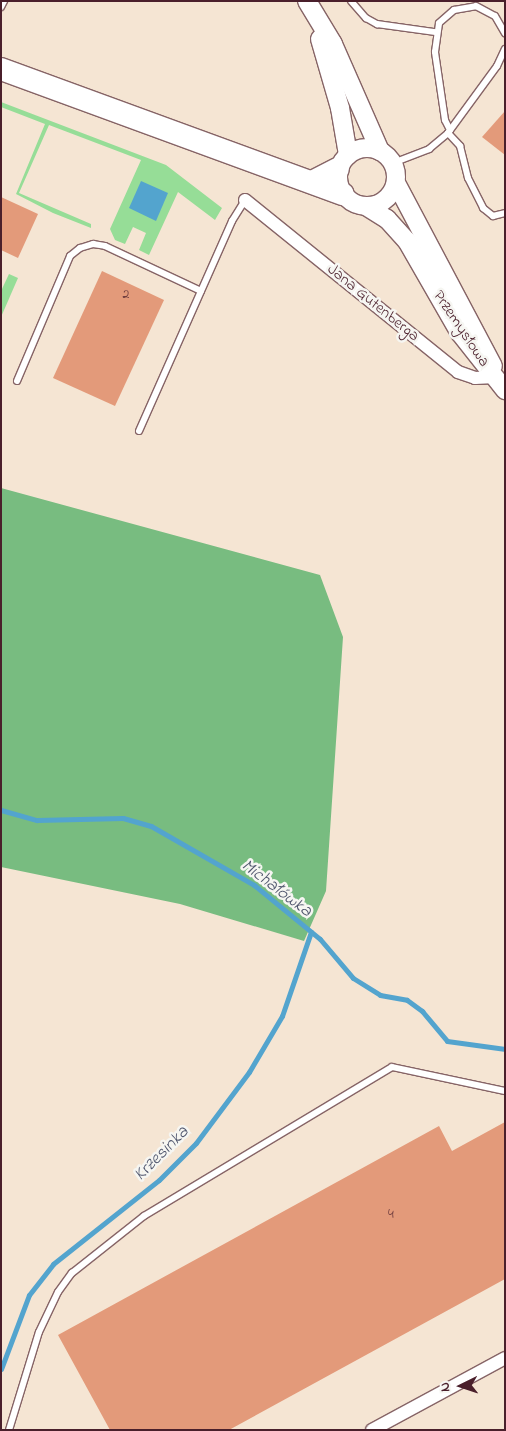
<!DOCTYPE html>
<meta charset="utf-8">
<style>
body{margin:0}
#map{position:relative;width:506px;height:1431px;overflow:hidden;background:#f5e5d3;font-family:"Indie Flower",sans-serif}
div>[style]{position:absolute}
.green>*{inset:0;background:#96dd97}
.forest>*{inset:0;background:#78bc80}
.water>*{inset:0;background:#53a4ce}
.stream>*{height:5px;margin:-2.5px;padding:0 2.5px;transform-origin:2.5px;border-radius:2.5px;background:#53a4ce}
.building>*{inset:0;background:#e39a7a}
.roads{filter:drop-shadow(1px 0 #866466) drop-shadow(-1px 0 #866466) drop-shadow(0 1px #866466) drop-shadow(0 -1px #866466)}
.lane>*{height:6px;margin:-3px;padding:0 3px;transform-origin:3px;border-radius:3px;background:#fff}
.street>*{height:12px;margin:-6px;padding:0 6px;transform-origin:6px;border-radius:6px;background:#fff}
.secondary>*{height:18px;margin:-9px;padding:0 9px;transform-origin:9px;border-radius:9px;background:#fff}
.secondary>.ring{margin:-9px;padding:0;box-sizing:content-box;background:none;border:18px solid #fff;border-radius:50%}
.highway>*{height:22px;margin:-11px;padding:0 11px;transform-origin:11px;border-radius:11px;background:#fff}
span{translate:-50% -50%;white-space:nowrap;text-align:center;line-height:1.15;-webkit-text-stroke:5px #f6f6f2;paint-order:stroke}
.number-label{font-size:14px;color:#703e3f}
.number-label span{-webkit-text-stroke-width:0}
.street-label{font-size:16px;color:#4a1f2b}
.water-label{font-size:18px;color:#4e546c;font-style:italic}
.frame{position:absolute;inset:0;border:2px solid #4a1f2b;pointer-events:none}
.north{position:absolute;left:436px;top:1361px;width:50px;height:50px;-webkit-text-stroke:4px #f6f6f2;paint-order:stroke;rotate:266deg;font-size:14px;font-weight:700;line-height:20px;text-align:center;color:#4a1f2b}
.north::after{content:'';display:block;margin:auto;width:18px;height:22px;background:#4a1f2b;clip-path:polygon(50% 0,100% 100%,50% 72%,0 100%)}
</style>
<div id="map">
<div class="green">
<i style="clip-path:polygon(1px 102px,166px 165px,222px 208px,215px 220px,178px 192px,149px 255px,139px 250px,146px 233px,133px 227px,125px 244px,115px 240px,110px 229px,141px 160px,49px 125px,19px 193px,91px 224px,91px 228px,53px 213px,16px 194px,45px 124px,1px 107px)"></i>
<i style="clip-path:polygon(9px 274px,18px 278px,1px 317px,1px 291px)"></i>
</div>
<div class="forest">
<i style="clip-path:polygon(1px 488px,320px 575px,343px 637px,326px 891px,304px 941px,180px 904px,1px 867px)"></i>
</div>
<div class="water">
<i style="clip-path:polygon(141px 181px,168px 193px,156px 221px,129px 208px)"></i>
</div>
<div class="stream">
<i style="left:1px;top:810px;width:37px;rotate:16deg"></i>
<i style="left:37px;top:820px;width:86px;rotate:-1.3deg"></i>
<i style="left:123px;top:818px;width:29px;rotate:16deg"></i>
<i style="left:151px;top:826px;width:119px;rotate:29.8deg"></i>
<i style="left:254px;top:885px;width:85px;rotate:39.3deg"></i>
<i style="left:320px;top:939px;width:51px;rotate:49.8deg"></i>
<i style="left:353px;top:978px;width:32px;rotate:32deg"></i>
<i style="left:380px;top:995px;width:27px;rotate:10deg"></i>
<i style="left:407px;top:1000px;width:19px;rotate:36deg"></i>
<i style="left:422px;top:1011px;width:39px;rotate:50deg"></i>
<i style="left:447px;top:1041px;width:59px;rotate:7.9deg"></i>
<i style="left:1px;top:1369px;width:79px;rotate:-69.3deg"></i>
<i style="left:29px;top:1295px;width:39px;rotate:-52deg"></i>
<i style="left:53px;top:1264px;width:135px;rotate:-38.4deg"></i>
<i style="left:159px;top:1180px;width:52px;rotate:-45deg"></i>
<i style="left:196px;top:1143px;width:89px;rotate:-53.3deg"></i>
<i style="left:249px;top:1072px;width:65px;rotate:-59.5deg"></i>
<i style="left:282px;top:1016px;width:89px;rotate:-71deg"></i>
</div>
<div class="building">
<i style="clip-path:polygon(505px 111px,505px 155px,482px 137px)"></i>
<i style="clip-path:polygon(1px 197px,38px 214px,18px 258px,1px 250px)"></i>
<i style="clip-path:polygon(102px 271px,164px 300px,115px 406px,53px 378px)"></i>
<i style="clip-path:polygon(505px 1122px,505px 1279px,229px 1430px,110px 1430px,58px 1335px,439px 1126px,452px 1151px)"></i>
</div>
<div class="roads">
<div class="lane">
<i style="left:351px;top:1px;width:23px;rotate:49deg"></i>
<i style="left:366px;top:18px;width:13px;rotate:29deg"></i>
<i style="left:377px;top:24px;width:59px;rotate:7.9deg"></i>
<i style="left:1px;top:7px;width:7px;rotate:-63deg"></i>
<i style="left:450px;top:130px;width:11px;rotate:-117deg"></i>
<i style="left:445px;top:120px;width:69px;rotate:-98.4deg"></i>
<i style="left:435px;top:52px;width:29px;rotate:-82deg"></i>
<i style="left:439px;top:23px;width:20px;rotate:-41deg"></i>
<i style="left:454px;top:10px;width:22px;rotate:-10deg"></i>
<i style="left:476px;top:6px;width:21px;rotate:28deg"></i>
<i style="left:495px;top:16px;width:20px;rotate:60deg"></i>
<i style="left:448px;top:133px;width:18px;rotate:47deg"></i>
<i style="left:460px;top:146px;width:33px;rotate:76deg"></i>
<i style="left:468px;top:178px;width:34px;rotate:63deg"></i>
<i style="left:483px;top:208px;width:13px;rotate:39deg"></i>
<i style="left:493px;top:216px;width:12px;rotate:-14deg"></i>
<i style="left:393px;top:163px;width:39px;rotate:-21deg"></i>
<i style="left:429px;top:149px;width:25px;rotate:-40deg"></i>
<i style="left:448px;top:133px;width:83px;rotate:-53.8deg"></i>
<i style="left:497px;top:66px;width:19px;rotate:-65deg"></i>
<i style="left:17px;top:381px;width:136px;rotate:-67deg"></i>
<i style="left:70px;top:256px;width:13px;rotate:-39deg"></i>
<i style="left:80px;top:248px;width:14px;rotate:-17deg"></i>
<i style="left:93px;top:244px;width:12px;rotate:9deg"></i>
<i style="left:105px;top:246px;width:106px;rotate:25.1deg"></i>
<i style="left:139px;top:431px;width:230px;rotate:-66.1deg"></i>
<i style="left:232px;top:221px;width:25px;rotate:-58deg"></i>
<i style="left:9px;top:1430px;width:102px;rotate:-73deg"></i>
<i style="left:39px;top:1332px;width:44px;rotate:-64.6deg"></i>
<i style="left:58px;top:1292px;width:24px;rotate:-54deg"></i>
<i style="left:72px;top:1273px;width:92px;rotate:-38.4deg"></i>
<i style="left:144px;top:1216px;width:289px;rotate:-31deg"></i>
<i style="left:392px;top:1067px;width:116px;rotate:12deg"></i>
</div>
<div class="street">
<i style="left:245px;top:200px;width:274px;rotate:38.9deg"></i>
<i style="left:458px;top:372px;width:18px;rotate:19deg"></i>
<i style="left:475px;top:378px;width:20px;rotate:-3deg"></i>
<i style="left:372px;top:1430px;width:151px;rotate:-28.4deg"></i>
</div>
<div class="secondary">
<i style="left:307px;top:1px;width:50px;rotate:58.8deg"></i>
<i style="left:333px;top:44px;width:117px;rotate:66.3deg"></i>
<i style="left:320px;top:39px;width:72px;rotate:73.8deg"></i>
<i style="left:340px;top:108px;width:48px;rotate:80.3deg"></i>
<i class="ring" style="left:338px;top:148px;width:40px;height:40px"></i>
<i style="left:396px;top:183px;width:207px;rotate:62.1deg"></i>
<i style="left:366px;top:206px;width:25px;rotate:32deg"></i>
<i style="left:387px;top:219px;width:30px;rotate:48deg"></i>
<i style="left:407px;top:241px;width:106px;rotate:60.1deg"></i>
<i style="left:460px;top:333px;width:73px;rotate:51.7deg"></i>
</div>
<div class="highway">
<i style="left:1px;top:69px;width:364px;rotate:20.1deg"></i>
<i style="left:312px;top:182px;width:29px;rotate:-27deg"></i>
</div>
</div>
<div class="number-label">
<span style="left:126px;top:295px">2</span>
<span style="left:391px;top:1215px">4</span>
</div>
<div class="street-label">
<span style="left:373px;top:303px;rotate:39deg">Jana Gutenberga</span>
<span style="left:461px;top:329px;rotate:56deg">Przemysłowa</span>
</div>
<div class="water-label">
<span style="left:276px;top:889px;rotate:37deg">Michałówka</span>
<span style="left:162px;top:1154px;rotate:-45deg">Krzesinka</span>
</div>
<div class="frame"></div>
<div class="north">N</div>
</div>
